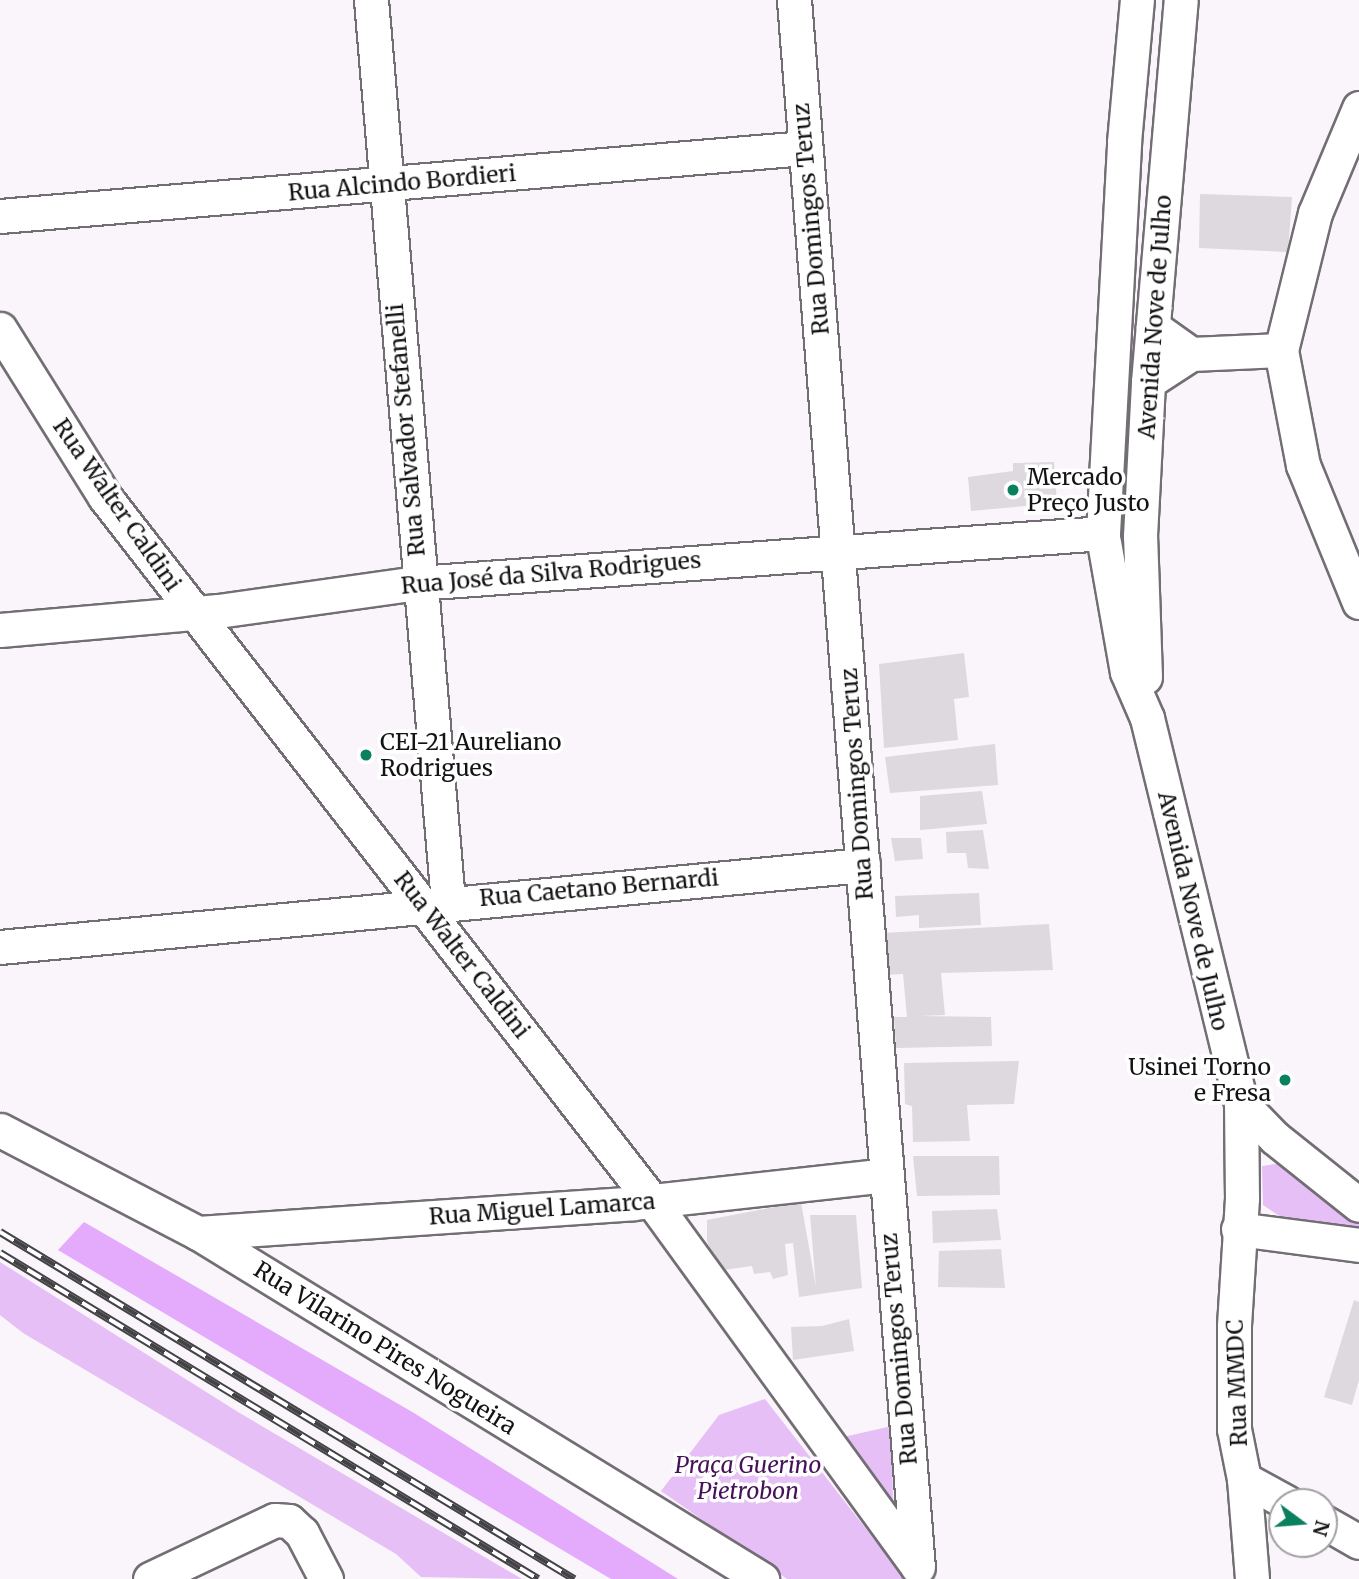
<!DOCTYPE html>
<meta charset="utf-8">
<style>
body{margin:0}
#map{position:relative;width:1359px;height:1579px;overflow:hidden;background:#f9f5fb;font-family:Merriweather,serif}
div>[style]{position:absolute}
.green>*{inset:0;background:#e6bff6}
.forest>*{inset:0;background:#e4aafb}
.building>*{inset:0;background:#ddd9df}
.roads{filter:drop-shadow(2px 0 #726e74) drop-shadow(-2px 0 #726e74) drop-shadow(0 2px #726e74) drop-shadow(0 -2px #726e74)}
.street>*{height:33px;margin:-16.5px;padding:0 16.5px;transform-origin:16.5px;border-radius:16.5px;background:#fff}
.rail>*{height:8px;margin-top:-4px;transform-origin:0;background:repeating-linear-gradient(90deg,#fff 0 16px,#434245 0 32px);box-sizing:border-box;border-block:2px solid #434245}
.dots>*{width:19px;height:19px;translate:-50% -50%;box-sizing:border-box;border:4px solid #fff;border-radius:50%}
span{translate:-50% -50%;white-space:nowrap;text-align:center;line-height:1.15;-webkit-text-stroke:7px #fff;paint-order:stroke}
.street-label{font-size:23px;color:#131214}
.poi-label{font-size:23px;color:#131214}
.left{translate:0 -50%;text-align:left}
.right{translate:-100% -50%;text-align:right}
.park-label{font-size:23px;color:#471159;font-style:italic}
.north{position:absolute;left:1268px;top:1488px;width:70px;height:70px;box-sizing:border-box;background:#fff;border:2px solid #a1a0a1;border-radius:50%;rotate:106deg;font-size:19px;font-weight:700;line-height:28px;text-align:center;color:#131214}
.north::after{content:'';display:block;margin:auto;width:24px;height:32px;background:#0b805e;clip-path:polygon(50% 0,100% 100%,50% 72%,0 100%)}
</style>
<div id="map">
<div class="green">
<i style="clip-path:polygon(1282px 1163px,1359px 1215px,1359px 1233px,1287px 1221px,1263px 1205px,1262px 1166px)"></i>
<i style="clip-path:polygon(0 1262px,238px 1412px,522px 1579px,421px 1577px,396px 1554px,23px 1333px,0 1315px)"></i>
<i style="clip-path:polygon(765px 1399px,905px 1579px,787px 1579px,661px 1491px,719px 1415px)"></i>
<i style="clip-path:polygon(892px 1426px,893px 1511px,839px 1438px)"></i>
</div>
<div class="forest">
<i style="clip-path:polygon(84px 1222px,414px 1413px,678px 1579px,611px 1579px,58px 1250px)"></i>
</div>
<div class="building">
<i style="clip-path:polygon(1200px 194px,1292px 197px,1288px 252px,1199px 248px)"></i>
<i style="clip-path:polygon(1054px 462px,1057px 503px,971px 511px,968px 477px,1013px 471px,1013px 463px)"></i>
<i style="clip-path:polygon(964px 653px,969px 697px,954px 699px,958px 740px,884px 748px,879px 664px)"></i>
<i style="clip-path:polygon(995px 744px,998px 785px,890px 793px,885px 757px)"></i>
<i style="clip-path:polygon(982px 791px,987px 824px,920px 830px,920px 796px)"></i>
<i style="clip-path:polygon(983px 830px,989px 869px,968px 868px,966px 853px,947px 853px,946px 832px)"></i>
<i style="clip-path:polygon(891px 838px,921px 838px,923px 859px,895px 861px)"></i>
<i style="clip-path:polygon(979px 893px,981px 925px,919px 928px,919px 915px,896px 917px,895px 896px)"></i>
<i style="clip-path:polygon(1049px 924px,1053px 970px,941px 973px,945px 1015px,919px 1016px,991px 1017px,992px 1046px,896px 1048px,894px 1017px,907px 1017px,903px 974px,886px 975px,882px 933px)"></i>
<i style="clip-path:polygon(1019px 1061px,1014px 1104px,967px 1105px,970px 1141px,913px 1142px,912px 1106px,905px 1104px,904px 1063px)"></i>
<i style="clip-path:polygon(913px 1156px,999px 1156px,1000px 1195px,917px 1196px)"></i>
<i style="clip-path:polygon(801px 1202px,816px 1287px,810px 1215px,856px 1215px,862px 1288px,799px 1297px,793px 1243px,785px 1244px,788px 1275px,773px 1279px,770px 1272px,754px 1274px,752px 1266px,717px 1271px,707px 1241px,707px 1220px)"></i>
<i style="clip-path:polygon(997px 1209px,1001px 1240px,933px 1243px,932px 1211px)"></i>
<i style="clip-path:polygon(1001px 1249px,1005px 1288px,938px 1287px,939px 1251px)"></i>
<i style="clip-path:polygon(1354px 1300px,1359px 1302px,1359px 1380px,1352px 1405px,1324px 1397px)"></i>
<i style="clip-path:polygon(849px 1319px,854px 1351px,793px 1360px,791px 1327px,822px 1326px)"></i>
</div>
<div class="roads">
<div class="street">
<i style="left:371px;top:0;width:905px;rotate:85.12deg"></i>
<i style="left:794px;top:0;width:1572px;rotate:85.48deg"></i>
<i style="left:1359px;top:108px;width:114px;rotate:112.7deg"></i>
<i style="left:1315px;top:213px;width:141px;rotate:103.9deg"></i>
<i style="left:1281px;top:350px;width:117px;rotate:79.2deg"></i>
<i style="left:1303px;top:465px;width:148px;rotate:67.8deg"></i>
<i style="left:0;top:216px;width:807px;rotate:-4.83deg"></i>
<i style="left:0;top:329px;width:198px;rotate:58deg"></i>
<i style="left:105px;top:497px;width:892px;rotate:52.15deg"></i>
<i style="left:652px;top:1201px;width:451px;rotate:54deg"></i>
<i style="left:1191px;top:354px;width:90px;rotate:-2.5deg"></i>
<i style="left:1148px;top:382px;width:51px;rotate:-33.1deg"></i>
<i style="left:1191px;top:354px;width:47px;rotate:-144.6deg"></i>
<i style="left:1104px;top:542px;width:132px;rotate:80deg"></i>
<i style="left:1127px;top:672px;width:50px;rotate:66.5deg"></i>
<i style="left:1147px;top:718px;width:396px;rotate:76.3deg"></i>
<i style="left:1241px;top:1103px;width:95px;rotate:89.4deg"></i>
<i style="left:1242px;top:1198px;width:128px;rotate:93.6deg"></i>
<i style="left:1234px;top:1326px;width:103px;rotate:90deg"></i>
<i style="left:1234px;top:1429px;width:51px;rotate:78.7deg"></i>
<i style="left:1244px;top:1479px;width:100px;rotate:85.4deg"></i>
<i style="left:0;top:630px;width:219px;rotate:-5deg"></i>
<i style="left:218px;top:611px;width:202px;rotate:-8deg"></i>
<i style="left:418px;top:583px;width:687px;rotate:-4.17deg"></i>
<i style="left:1103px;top:533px;width:392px;rotate:-86.9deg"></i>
<i style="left:1124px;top:142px;width:143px;rotate:-84.8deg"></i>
<i style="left:1145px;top:677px;width:141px;rotate:-92deg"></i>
<i style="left:1140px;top:536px;width:154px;rotate:-87deg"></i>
<i style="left:1148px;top:382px;width:383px;rotate:-85.1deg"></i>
<i style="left:0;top:947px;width:867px;rotate:-5.43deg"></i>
<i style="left:1241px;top:1103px;width:49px;rotate:45.8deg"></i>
<i style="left:1275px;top:1138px;width:107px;rotate:38.6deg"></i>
<i style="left:0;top:1130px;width:223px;rotate:27.5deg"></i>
<i style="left:198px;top:1233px;width:662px;rotate:31.53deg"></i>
<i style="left:1238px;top:1229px;width:122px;rotate:7.5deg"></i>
<i style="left:198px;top:1233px;width:436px;rotate:-3.9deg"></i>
<i style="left:633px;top:1203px;width:254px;rotate:-6.3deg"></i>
<i style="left:1244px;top:1479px;width:48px;rotate:28.7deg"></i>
<i style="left:1324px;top:1522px;width:40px;rotate:29.7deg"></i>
<i style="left:150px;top:1579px;width:138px;rotate:-25.3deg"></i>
<i style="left:275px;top:1520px;width:14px;rotate:4deg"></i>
<i style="left:289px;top:1521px;width:18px;rotate:43deg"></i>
<i style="left:302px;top:1533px;width:52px;rotate:62.4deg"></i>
</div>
</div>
<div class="rail">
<i style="left:0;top:1232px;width:671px;rotate:31.15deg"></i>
<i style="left:0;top:1253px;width:629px;rotate:31.21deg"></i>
</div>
<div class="dots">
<i style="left:1013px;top:490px;background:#0b805e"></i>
<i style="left:366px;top:755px;background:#0b805e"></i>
<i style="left:1285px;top:1080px;background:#0b805e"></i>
</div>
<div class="street-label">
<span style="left:402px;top:183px;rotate:-5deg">Rua Alcindo Bordieri</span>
<span style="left:811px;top:219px;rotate:-95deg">Rua Domingos Teruz</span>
<span style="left:1155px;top:317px;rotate:-86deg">Avenida Nove de Julho</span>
<span style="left:406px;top:430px;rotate:-95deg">Rua Salvador Stefanelli</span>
<span style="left:117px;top:505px;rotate:55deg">Rua Walter Caldini</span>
<span style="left:551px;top:573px;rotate:-5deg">Rua José da Silva Rodrigues</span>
<span style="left:857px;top:784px;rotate:-94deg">Rua Domingos Teruz</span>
<span style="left:599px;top:888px;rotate:-5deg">Rua Caetano Bernardi</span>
<span style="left:1193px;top:911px;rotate:77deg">Avenida Nove de Julho</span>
<span style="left:462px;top:955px;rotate:52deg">Rua Walter Caldini</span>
<span style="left:542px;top:1209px;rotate:-4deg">Rua Miguel Lamarca</span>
<span style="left:385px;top:1348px;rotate:32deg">Rua Vilarino Pires Nogueira</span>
<span style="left:899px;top:1349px;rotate:-95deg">Rua Domingos Teruz</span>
<span style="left:1237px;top:1383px;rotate:-92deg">Rua MMDC</span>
</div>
<div class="poi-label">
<span class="left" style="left:1027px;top:490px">Mercado<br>Preço Justo</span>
<span class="left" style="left:380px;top:755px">CEI-21 Aureliano<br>Rodrigues</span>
<span class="right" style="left:1271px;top:1080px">Usinei Torno<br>e Fresa</span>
</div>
<div class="park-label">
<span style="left:748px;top:1478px">Praça Guerino<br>Pietrobon</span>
</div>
<div class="north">N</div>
</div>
